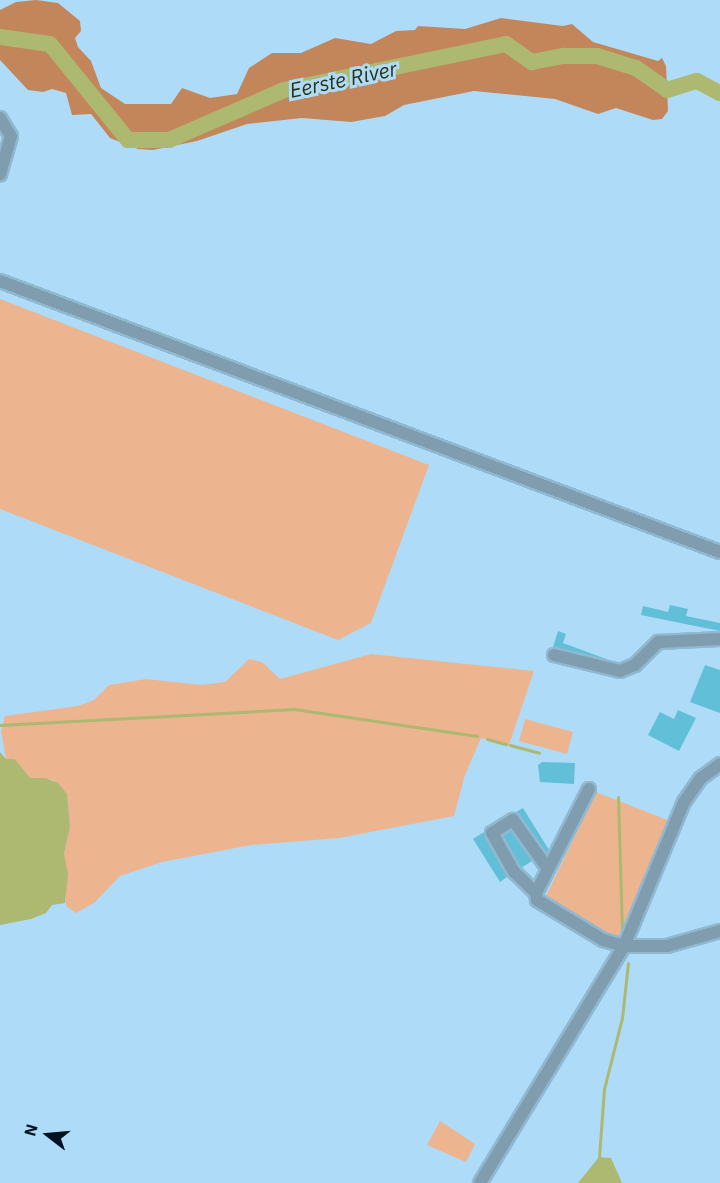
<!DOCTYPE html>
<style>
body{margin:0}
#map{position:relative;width:720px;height:1183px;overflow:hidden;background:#aedcf8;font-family:"IBM Plex Sans",sans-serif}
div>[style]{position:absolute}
.green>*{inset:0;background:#ecb58f}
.forest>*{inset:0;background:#c3865a}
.water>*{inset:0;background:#adb870}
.stream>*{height:3px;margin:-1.5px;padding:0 1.5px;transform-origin:1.5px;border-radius:1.5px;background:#adb870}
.river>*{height:16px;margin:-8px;padding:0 8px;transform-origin:8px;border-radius:8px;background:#adb870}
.building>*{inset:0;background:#61c0d7}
.roads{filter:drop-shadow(2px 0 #8fb8d1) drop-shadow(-2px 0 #8fb8d1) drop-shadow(0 2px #8fb8d1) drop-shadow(0 -2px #8fb8d1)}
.minor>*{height:12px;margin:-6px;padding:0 6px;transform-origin:6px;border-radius:6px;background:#7f9daf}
span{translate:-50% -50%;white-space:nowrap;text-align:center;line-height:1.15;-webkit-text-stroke:6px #aedcf8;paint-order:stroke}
.water-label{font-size:21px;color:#2e3213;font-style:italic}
.north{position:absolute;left:18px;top:1105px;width:60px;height:60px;-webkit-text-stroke:4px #aedcf8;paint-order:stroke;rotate:286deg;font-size:16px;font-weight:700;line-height:24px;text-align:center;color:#001320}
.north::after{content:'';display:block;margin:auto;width:21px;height:27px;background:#001320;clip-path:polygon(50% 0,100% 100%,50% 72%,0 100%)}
</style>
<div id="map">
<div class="green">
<i style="clip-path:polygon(0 299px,429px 465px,371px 623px,338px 640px,0 509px)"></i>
<i style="clip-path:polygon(371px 654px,534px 671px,509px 745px,481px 738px,465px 775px,454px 816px,339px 838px,251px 845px,162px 862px,120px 876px,94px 903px,76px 913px,66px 906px,64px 854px,70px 827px,67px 794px,53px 780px,30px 778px,15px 759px,6px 759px,1px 731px,5px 716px,78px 706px,94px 700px,109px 685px,146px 679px,202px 685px,225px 682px,249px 659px,262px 662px,280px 679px)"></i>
<i style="clip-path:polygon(525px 719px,573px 732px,567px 754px,519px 741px)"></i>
<i style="clip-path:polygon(596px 792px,670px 821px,618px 937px,613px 940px,544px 900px)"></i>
<i style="clip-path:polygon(440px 1121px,475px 1144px,466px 1162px,427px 1145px)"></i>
</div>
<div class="forest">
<i style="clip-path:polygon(36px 0,58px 3px,80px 21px,81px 31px,75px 38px,78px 47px,91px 61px,101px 88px,125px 104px,171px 104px,182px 88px,210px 98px,237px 94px,249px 68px,272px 53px,301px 53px,335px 38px,371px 44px,396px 31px,415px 30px,418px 26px,465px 29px,501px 18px,563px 26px,572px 24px,593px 42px,658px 61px,662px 58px,666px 66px,668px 111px,662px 119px,653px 120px,616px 108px,598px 114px,555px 99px,474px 91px,404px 105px,385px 116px,351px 122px,302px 118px,247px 124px,197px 141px,153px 150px,138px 149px,110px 138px,91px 114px,72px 115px,66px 93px,52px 89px,43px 92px,28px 90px,0 60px,0 10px,16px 2px)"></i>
</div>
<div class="water">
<i style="clip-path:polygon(0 752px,6px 759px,15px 759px,30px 778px,45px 778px,58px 783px,67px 794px,70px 827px,64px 854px,68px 874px,65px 903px,52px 905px,46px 913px,31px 919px,0 925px)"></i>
<i style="clip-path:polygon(599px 1157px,611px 1158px,622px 1183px,578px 1183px)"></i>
</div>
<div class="stream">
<i style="left:0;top:725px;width:294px;rotate:-3.1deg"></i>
<i style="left:294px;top:709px;width:185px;rotate:8.4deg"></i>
<i style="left:487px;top:739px;width:20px;rotate:15deg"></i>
<i style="left:510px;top:745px;width:30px;rotate:15deg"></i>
<i style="left:618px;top:797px;width:134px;rotate:88.3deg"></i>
<i style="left:599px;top:1157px;width:68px;rotate:-85.8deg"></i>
<i style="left:604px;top:1089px;width:73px;rotate:-75.8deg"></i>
<i style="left:622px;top:1018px;width:55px;rotate:-83.8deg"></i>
</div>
<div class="river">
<i style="left:0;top:37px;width:50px;rotate:8deg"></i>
<i style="left:50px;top:44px;width:124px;rotate:50.9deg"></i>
<i style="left:128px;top:140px;width:41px"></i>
<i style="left:169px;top:140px;width:125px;rotate:-23.5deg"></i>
<i style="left:284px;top:90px;width:227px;rotate:-11.7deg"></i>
<i style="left:506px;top:44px;width:32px;rotate:35deg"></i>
<i style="left:532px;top:62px;width:33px;rotate:-11deg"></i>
<i style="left:564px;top:56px;width:33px"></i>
<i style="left:597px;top:56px;width:41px;rotate:17.1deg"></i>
<i style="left:636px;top:68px;width:38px;rotate:35deg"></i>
<i style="left:667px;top:90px;width:31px;rotate:-17deg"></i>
<i style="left:697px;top:81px;width:26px;rotate:28deg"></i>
</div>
<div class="building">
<i style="clip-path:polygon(670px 605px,688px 609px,686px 616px,720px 623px,720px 631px,641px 615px,643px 606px,668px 612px)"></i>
<i style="clip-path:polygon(558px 631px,566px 634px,563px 643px,609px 660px,553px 647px)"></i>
<i style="clip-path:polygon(705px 665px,720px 670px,720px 713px,690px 702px)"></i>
<i style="clip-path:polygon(678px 710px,696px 718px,679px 751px,648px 735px,660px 712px,674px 719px)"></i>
<i style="clip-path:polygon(542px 762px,575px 763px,574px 784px,540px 782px,538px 765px)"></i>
<i style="clip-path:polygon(523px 808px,549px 850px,546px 852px,516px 812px)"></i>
<i style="clip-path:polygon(511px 831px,532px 861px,521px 868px,503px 836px)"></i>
<i style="clip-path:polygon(484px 832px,507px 877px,500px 882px,473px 839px)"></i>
</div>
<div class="roads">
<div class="minor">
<i style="left:0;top:118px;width:21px;rotate:59deg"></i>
<i style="left:11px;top:136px;width:40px;rotate:106deg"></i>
<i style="left:0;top:281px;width:769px;rotate:20.63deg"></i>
<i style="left:554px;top:655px;width:68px;rotate:13.6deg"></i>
<i style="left:620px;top:671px;width:16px;rotate:-22deg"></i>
<i style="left:635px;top:665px;width:33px;rotate:-45deg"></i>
<i style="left:658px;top:642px;width:62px;rotate:-2.8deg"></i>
<i style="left:589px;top:789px;width:117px;rotate:117deg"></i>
<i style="left:536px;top:893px;width:7px;rotate:82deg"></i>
<i style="left:537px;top:900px;width:77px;rotate:31.2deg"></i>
<i style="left:603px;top:940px;width:22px;rotate:16deg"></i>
<i style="left:624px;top:946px;width:43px"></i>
<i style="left:667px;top:946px;width:55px;rotate:-15.8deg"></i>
<i style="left:536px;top:893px;width:30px;rotate:-136deg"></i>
<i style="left:514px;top:872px;width:45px;rotate:-119.4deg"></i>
<i style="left:492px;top:833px;width:25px;rotate:-32deg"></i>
<i style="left:513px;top:820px;width:60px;rotate:54.5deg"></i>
<i style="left:480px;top:1183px;width:277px;rotate:-58.7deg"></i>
<i style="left:624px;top:946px;width:156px;rotate:-67.4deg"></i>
<i style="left:684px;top:802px;width:29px;rotate:-55deg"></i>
<i style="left:701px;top:778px;width:24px;rotate:-36deg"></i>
</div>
</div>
<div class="water-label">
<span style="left:343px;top:79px;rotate:-12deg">Eerste River</span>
</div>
<div class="north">N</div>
</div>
